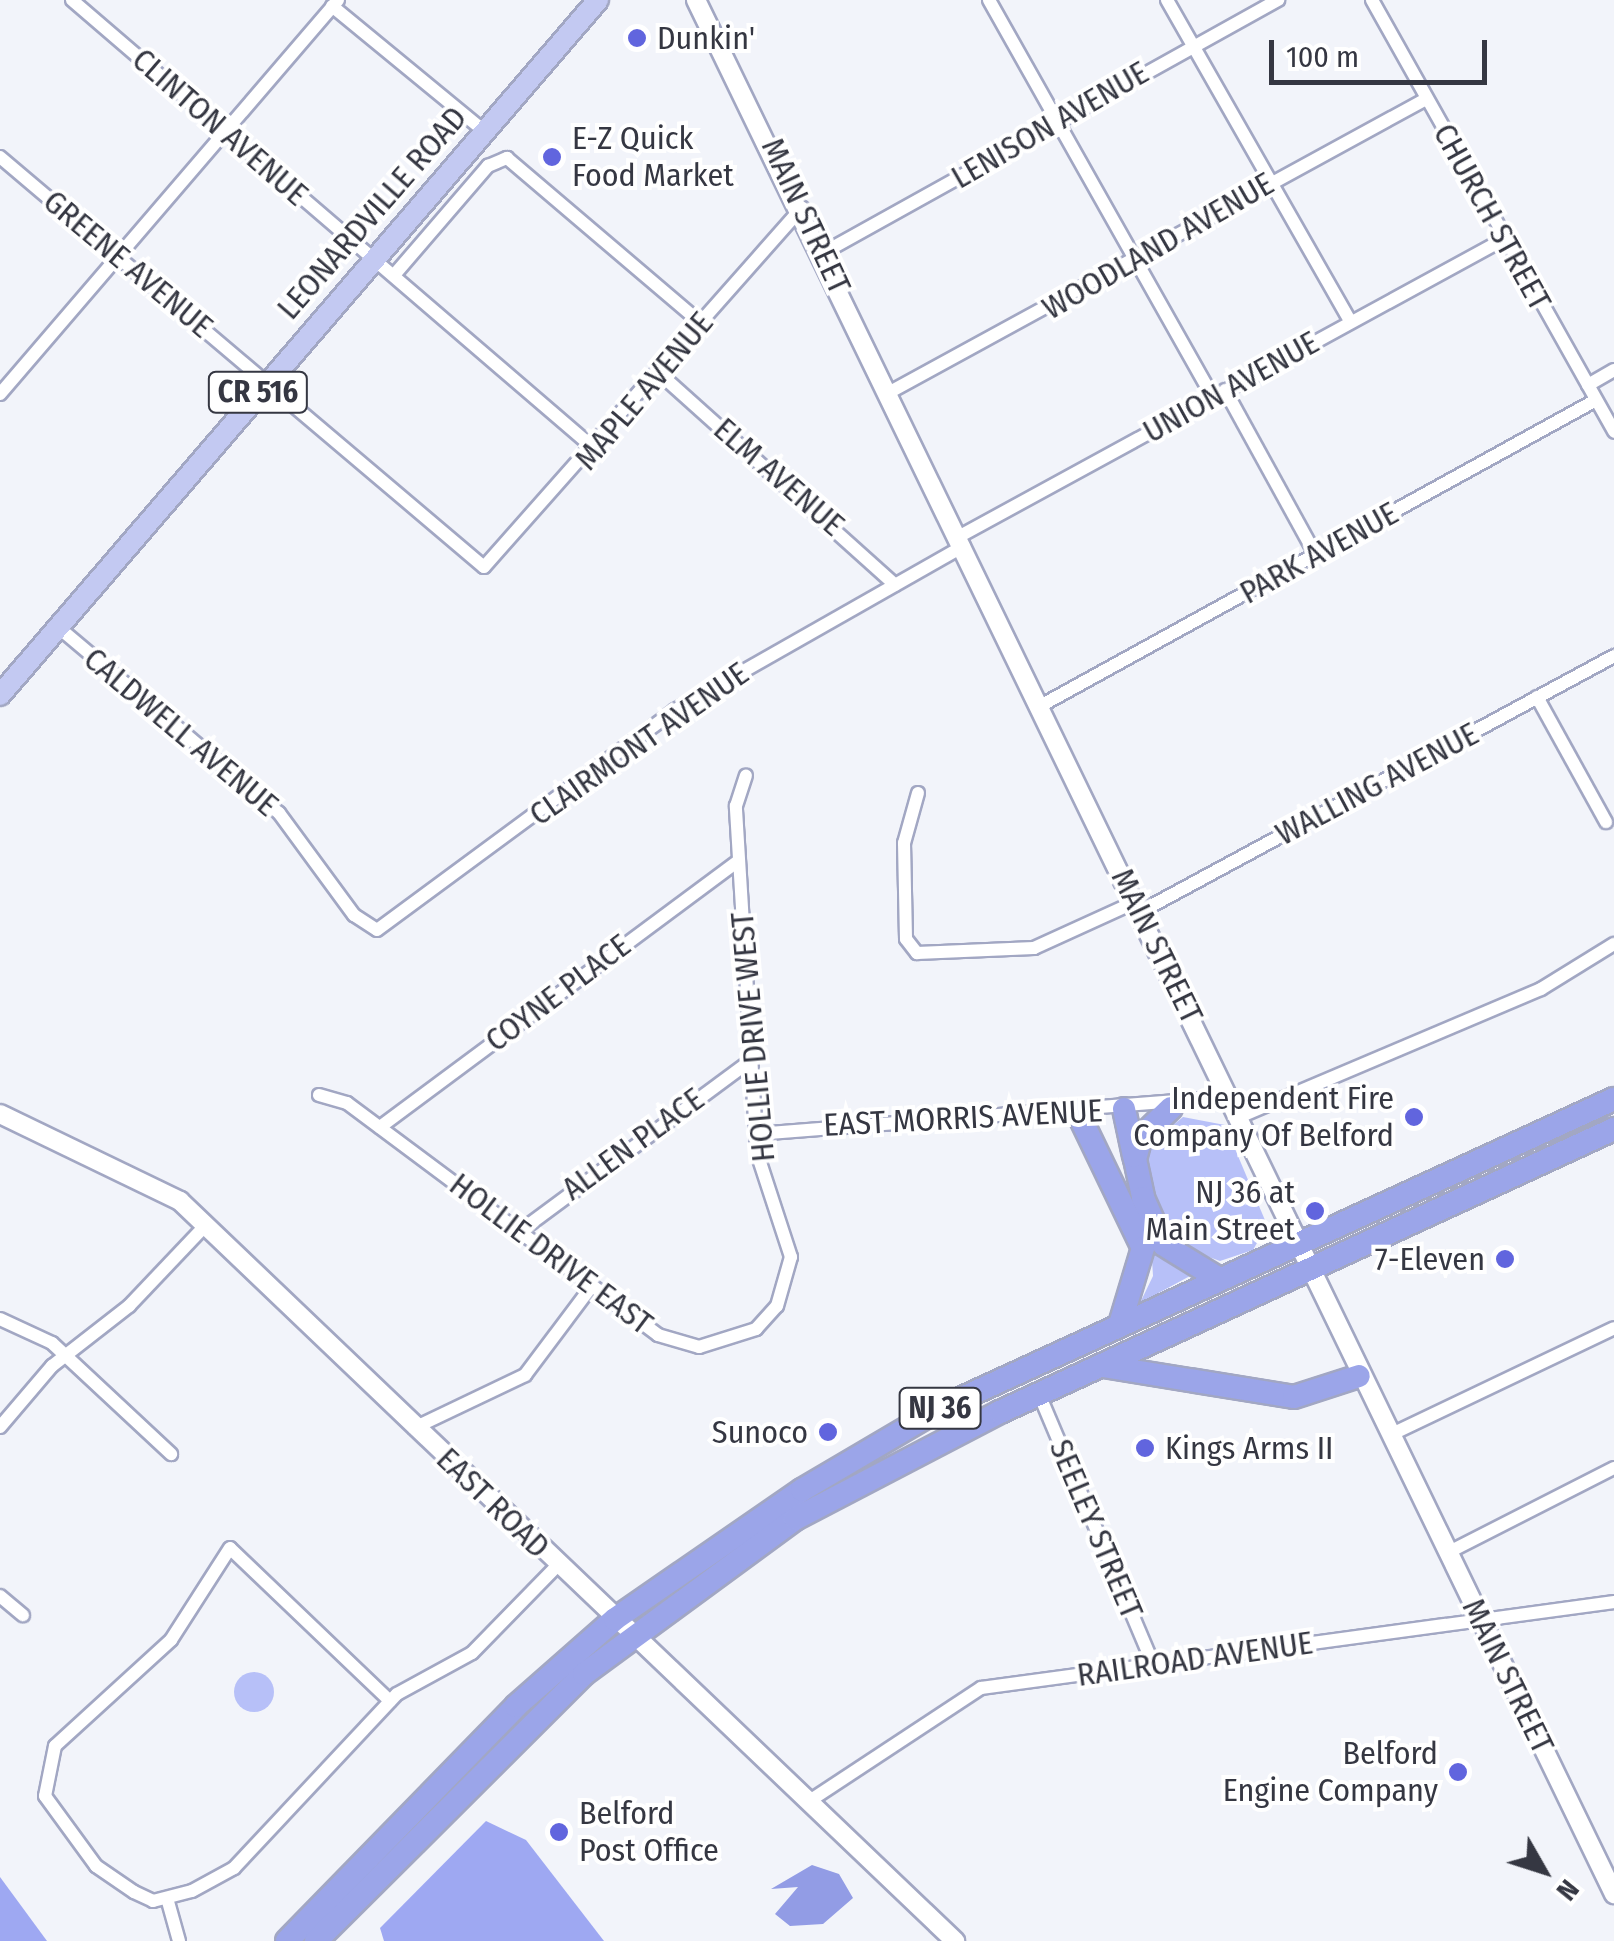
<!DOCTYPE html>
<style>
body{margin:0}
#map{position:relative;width:1614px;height:1941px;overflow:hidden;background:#f2f4fa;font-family:"Fira Sans Condensed",sans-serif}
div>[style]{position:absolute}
.green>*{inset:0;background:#b7c0f8}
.round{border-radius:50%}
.forest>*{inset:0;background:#9ea8f2}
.water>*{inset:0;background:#929ce5}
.roads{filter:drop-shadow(2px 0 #a2a7c3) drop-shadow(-2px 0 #a2a7c3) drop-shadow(0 2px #a2a7c3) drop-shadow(0 -2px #a2a7c3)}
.street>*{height:12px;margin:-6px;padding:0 6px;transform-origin:6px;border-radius:6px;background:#fff}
.secondary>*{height:18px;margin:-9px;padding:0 9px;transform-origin:9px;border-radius:9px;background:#fff}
.primary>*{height:20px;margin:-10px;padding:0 10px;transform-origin:10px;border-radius:10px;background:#c3c9f2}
.highway>*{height:22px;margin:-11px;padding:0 11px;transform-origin:11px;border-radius:11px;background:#9ba5e9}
.dots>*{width:28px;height:28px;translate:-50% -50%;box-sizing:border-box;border:5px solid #fff;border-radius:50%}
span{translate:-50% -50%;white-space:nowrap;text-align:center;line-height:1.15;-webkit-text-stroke:8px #fff;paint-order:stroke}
.shield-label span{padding:2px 8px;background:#fff;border:2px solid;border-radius:8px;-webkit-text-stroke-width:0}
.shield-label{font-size:30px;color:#353742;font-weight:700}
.poi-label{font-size:32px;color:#353742}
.left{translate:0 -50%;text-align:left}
.right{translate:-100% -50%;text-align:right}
.street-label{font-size:32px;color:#353742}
.north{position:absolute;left:1494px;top:1821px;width:100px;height:100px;-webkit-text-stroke:8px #fff;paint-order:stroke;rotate:129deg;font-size:28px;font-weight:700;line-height:40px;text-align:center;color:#353742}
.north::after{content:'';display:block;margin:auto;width:35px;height:45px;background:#353742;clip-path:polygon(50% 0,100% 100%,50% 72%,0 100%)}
.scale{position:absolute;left:1269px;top:40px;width:218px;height:45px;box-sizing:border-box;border:5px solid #353742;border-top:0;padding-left:12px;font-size:30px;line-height:35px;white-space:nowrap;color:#353742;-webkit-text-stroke:8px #fff;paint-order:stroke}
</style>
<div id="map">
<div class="green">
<i style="clip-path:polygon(1183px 1117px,1225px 1125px,1267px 1225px,1253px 1250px,1220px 1261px,1173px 1244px,1146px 1178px,1149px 1145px)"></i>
<i style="clip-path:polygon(1151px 1244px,1190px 1276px,1140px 1303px,1153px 1276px)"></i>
<i class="round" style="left:234px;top:1672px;width:40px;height:40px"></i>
</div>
<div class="forest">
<i style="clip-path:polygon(486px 1821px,526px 1840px,604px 1941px,384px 1941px,380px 1928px)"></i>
<i style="clip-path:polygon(0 1877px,47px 1941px,0 1941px)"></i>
</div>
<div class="water">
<i style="clip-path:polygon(812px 1865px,839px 1874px,853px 1898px,823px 1924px,790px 1926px,775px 1914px,798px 1887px,771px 1889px)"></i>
</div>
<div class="roads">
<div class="street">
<i style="left:72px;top:0;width:691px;rotate:40.66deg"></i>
<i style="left:989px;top:0;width:456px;rotate:60.6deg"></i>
<i style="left:1167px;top:0;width:369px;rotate:60.3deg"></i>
<i style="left:1372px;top:0;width:495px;rotate:60.7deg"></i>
<i style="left:332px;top:6px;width:195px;rotate:39.4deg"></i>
<i style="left:0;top:157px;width:634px;rotate:40.27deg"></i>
<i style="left:484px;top:567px;width:480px;rotate:-48.5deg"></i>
<i style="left:823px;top:253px;width:521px;rotate:-29.08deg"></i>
<i style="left:395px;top:274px;width:143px;rotate:-49.3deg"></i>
<i style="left:488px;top:166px;width:21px;rotate:-23deg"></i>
<i style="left:507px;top:158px;width:255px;rotate:40.4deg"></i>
<i style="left:659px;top:373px;width:317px;rotate:41.9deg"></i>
<i style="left:1588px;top:385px;width:30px;rotate:-30deg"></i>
<i style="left:1225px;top:390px;width:187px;rotate:61.2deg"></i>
<i style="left:890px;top:392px;width:611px;rotate:-28.66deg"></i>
<i style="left:0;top:394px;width:519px;rotate:-49.37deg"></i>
<i style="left:960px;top:536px;width:620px;rotate:-28.63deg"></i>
<i style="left:58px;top:627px;width:289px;rotate:40.1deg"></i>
<i style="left:279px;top:813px;width:127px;rotate:53.7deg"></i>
<i style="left:354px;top:915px;width:27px;rotate:33deg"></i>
<i style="left:377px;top:930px;width:370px;rotate:-36.4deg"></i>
<i style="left:675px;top:710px;width:332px;rotate:-29.6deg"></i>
<i style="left:1537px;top:697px;width:143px;rotate:61.1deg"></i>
<i style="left:1042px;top:705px;width:632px;rotate:-28.83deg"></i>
<i style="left:918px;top:793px;width:52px;rotate:105.6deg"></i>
<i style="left:904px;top:843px;width:96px;rotate:88.8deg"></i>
<i style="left:906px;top:939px;width:18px;rotate:52deg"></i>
<i style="left:917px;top:953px;width:117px;rotate:-2.4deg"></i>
<i style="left:1034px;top:948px;width:111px;rotate:-24.5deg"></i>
<i style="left:1140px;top:912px;width:539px;rotate:-28.37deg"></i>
<i style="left:319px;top:1095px;width:29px;rotate:16deg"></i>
<i style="left:347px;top:1103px;width:388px;rotate:36.7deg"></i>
<i style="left:658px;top:1335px;width:43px;rotate:16.3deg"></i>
<i style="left:699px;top:1347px;width:60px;rotate:-17.5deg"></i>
<i style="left:756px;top:1329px;width:31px;rotate:-48deg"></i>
<i style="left:777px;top:1306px;width:51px;rotate:-74.1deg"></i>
<i style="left:791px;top:1257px;width:109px;rotate:-108.1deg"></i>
<i style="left:757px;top:1153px;width:348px;rotate:-93.5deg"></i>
<i style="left:736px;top:806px;width:32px;rotate:-72deg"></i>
<i style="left:1237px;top:1118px;width:330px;rotate:-23deg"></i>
<i style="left:1541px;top:989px;width:86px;rotate:-31.7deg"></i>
<i style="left:380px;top:1127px;width:446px;rotate:-36.6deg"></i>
<i style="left:756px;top:1134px;width:473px;rotate:-4.5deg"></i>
<i style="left:519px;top:1232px;width:287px;rotate:-36.5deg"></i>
<i style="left:0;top:1319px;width:57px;rotate:24.8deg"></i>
<i style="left:52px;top:1343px;width:163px;rotate:43deg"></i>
<i style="left:1039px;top:1394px;width:293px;rotate:67.1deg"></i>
<i style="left:0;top:1427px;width:80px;rotate:-49.6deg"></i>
<i style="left:52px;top:1366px;width:98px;rotate:-37.9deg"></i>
<i style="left:129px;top:1306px;width:112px;rotate:-46.5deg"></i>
<i style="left:414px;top:1428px;width:123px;rotate:-25.5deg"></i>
<i style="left:525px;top:1375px;width:110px;rotate:-53.1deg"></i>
<i style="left:1390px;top:1435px;width:248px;rotate:-25.5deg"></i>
<i style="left:1449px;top:1552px;width:185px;rotate:-27deg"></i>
<i style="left:0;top:1596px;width:30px;rotate:40deg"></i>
<i style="left:390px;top:1701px;width:221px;rotate:-136.3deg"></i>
<i style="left:230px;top:1548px;width:109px;rotate:122.7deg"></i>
<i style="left:171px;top:1640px;width:157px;rotate:137.6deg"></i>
<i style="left:55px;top:1746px;width:51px;rotate:101.3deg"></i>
<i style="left:45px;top:1796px;width:87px;rotate:53.9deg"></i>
<i style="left:96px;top:1866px;width:46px;rotate:34.4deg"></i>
<i style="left:134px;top:1892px;width:21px;rotate:25deg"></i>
<i style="left:153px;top:1901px;width:40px;rotate:-14.4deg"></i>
<i style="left:192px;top:1891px;width:48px;rotate:-28.7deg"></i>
<i style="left:234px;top:1868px;width:238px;rotate:-46.9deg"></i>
<i style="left:397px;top:1694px;width:85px;rotate:-28.7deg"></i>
<i style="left:472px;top:1653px;width:123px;rotate:-45.7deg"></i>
<i style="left:808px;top:1802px;width:207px;rotate:-33.4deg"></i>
<i style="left:981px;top:1688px;width:639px;rotate:-7.74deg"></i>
<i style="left:167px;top:1898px;width:45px;rotate:74.4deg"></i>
</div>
<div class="secondary">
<i style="left:696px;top:0;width:2105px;rotate:64.14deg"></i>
<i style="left:0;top:1114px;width:200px;rotate:25.8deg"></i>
<i style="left:180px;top:1201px;width:1072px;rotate:43.68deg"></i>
</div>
<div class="primary">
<i style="left:0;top:695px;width:917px;rotate:-49.29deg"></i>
</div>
<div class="highway">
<i style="left:1171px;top:1108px;width:42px;rotate:136deg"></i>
<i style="left:1141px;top:1137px;width:23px;rotate:105deg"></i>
<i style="left:1135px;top:1159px;width:40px;rotate:78deg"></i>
<i style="left:1143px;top:1198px;width:51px;rotate:65.9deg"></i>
<i style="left:1164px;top:1245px;width:61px;rotate:31.6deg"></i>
<i style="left:1124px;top:1109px;width:48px;rotate:78deg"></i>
<i style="left:1077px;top:1111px;width:152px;rotate:64.3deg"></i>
<i style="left:1143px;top:1248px;width:79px;rotate:106.8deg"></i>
<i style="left:1103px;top:1366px;width:193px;rotate:9.2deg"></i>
<i style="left:1294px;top:1397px;width:68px;rotate:-17.9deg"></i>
<i style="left:287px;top:1941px;width:328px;rotate:-45.7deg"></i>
<i style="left:516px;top:1706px;width:132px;rotate:-41.3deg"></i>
<i style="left:615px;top:1619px;width:227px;rotate:-34.6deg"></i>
<i style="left:802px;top:1490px;width:164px;rotate:-30.5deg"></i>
<i style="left:943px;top:1407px;width:738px;rotate:-24.66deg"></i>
<i style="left:316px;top:1941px;width:378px;rotate:-44.9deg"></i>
<i style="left:584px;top:1674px;width:262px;rotate:-36.3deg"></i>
<i style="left:795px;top:1519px;width:231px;rotate:-27.6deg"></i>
<i style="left:1000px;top:1412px;width:676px;rotate:-24.75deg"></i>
</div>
</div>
<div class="dots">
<i style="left:637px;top:38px;background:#6165de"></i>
<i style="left:552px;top:157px;background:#6165de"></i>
<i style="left:1414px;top:1117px;background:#6165de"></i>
<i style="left:1315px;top:1211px;background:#6165de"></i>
<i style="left:1505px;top:1259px;background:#6165de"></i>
<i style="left:828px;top:1432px;background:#6165de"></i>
<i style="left:1145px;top:1448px;background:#6165de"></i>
<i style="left:1458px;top:1772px;background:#6165de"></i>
<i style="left:559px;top:1832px;background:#6165de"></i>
</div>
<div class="shield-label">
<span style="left:258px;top:392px">CR 516</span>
<span style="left:940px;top:1408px">NJ 36</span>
</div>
<div class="poi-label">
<span class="left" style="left:657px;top:38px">Dunkin'</span>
<span class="left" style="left:572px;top:157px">E-Z Quick<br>Food Market</span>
<span class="right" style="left:1394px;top:1117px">Independent Fire<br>Company Of Belford</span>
<span class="right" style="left:1295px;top:1211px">NJ 36 at<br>Main Street</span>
<span class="right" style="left:1485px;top:1259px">7-Eleven</span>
<span class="right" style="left:808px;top:1432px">Sunoco</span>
<span class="left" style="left:1165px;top:1448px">Kings Arms II</span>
<span class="right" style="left:1438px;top:1772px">Belford<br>Engine Company</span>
<span class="left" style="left:579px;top:1832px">Belford<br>Post Office</span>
</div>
<div class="street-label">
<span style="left:1050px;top:125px;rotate:-30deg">LENISON AVENUE</span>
<span style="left:220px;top:127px;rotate:41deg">CLINTON AVENUE</span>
<span style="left:372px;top:213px;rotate:-49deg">LEONARDVILLE ROAD</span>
<span style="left:806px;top:216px;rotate:65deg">MAIN STREET</span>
<span style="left:1492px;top:217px;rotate:61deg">CHURCH STREET</span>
<span style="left:1158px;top:246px;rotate:-30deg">WOODLAND AVENUE</span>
<span style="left:128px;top:264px;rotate:40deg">GREENE AVENUE</span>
<span style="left:1231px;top:387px;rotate:-29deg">UNION AVENUE</span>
<span style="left:644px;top:391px;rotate:-50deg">MAPLE AVENUE</span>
<span style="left:779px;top:477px;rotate:41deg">ELM AVENUE</span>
<span style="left:1319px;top:553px;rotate:-29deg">PARK AVENUE</span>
<span style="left:181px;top:732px;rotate:40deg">CALDWELL AVENUE</span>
<span style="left:639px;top:744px;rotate:-35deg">CLAIRMONT AVENUE</span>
<span style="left:1377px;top:784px;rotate:-28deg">WALLING AVENUE</span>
<span style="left:1157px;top:946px;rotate:64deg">MAIN STREET</span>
<span style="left:558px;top:993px;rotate:-37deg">COYNE PLACE</span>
<span style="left:753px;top:1037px;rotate:-95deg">HOLLIE DRIVE WEST</span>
<span style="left:963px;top:1118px;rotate:-3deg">EAST MORRIS AVENUE</span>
<span style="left:633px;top:1144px;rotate:-36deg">ALLEN PLACE</span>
<span style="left:551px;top:1254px;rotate:37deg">HOLLIE DRIVE EAST</span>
<span style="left:493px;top:1503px;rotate:44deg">EAST ROAD</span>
<span style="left:1096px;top:1529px;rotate:67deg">SEELEY STREET</span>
<span style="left:1195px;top:1659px;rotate:-8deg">RAILROAD AVENUE</span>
<span style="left:1508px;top:1676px;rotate:64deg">MAIN STREET</span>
</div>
<div class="north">N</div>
<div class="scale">100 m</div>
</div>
